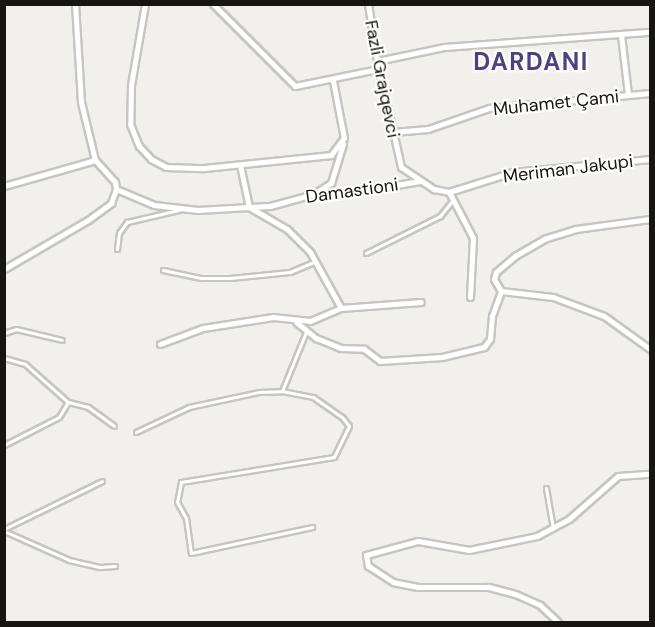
<!DOCTYPE html>
<meta charset="utf-8">
<style>
body{margin:0}
#map{position:relative;width:655px;height:627px;overflow:hidden;background:#f2f0ed;font-family:"DM Sans",sans-serif}
div>[style]{position:absolute}
.roads{filter:drop-shadow(2px 0 #c7c5c1) drop-shadow(-2px 0 #c7c5c1) drop-shadow(0 2px #c7c5c1) drop-shadow(0 -2px #c7c5c1)}
.service>*{height:3px;margin:-1.5px;padding:0 1.5px;transform-origin:1.5px;border-radius:1.5px;background:#fff}
.minor>*{height:5px;margin:-2.5px;padding:0 2.5px;transform-origin:2.5px;border-radius:2.5px;background:#fff}
span{translate:-50% -50%;white-space:nowrap;text-align:center;line-height:1.15;-webkit-text-stroke:4.5px #fffdfb;paint-order:stroke}
.street-label{font-size:18px;color:#161514}
.district-label{font-size:24px;color:#4b4280;font-weight:700;letter-spacing:1.5px}
.frame{position:absolute;inset:0;border:6px solid #161514;pointer-events:none}
</style>
<div id="map">
<div class="roads">
<div class="service">
<i style="left:117px;top:249px;width:16px;rotate:-83deg"></i>
<i style="left:119px;top:233px;width:14px;rotate:-54deg"></i>
<i style="left:127px;top:222px;width:53px;rotate:-13deg"></i>
<i style="left:366px;top:253px;width:83px;rotate:-26.6deg"></i>
<i style="left:440px;top:216px;width:19px;rotate:-51deg"></i>
<i style="left:163px;top:270px;width:39px;rotate:12deg"></i>
<i style="left:201px;top:278px;width:29px"></i>
<i style="left:230px;top:278px;width:60px;rotate:-5.7deg"></i>
<i style="left:290px;top:272px;width:26px;rotate:-23deg"></i>
<i style="left:4px;top:333px;width:13px;rotate:-18deg"></i>
<i style="left:16px;top:329px;width:47px;rotate:13.4deg"></i>
<i style="left:4px;top:358px;width:22px;rotate:16deg"></i>
<i style="left:25px;top:364px;width:57px;rotate:41.5deg"></i>
<i style="left:68px;top:402px;width:17px;rotate:121deg"></i>
<i style="left:59px;top:417px;width:62px;rotate:153deg"></i>
<i style="left:282px;top:391px;width:32px;rotate:11deg"></i>
<i style="left:313px;top:397px;width:35px;rotate:35deg"></i>
<i style="left:342px;top:417px;width:11px;rotate:52deg"></i>
<i style="left:349px;top:426px;width:34px;rotate:116deg"></i>
<i style="left:334px;top:457px;width:155px;rotate:170.7deg"></i>
<i style="left:181px;top:482px;width:20px;rotate:101deg"></i>
<i style="left:177px;top:502px;width:18px;rotate:61deg"></i>
<i style="left:186px;top:518px;width:35px;rotate:82deg"></i>
<i style="left:191px;top:553px;width:124px;rotate:-12.1deg"></i>
<i style="left:68px;top:402px;width:21px;rotate:14deg"></i>
<i style="left:88px;top:407px;width:32px;rotate:36deg"></i>
<i style="left:136px;top:432px;width:59px;rotate:-25.3deg"></i>
<i style="left:189px;top:407px;width:72px;rotate:-12.1deg"></i>
<i style="left:259px;top:392px;width:23px;rotate:-2deg"></i>
<i style="left:282px;top:391px;width:64px;rotate:-67.9deg"></i>
<i style="left:546px;top:488px;width:41px;rotate:80.1deg"></i>
<i style="left:4px;top:529px;width:109px;rotate:-26.1deg"></i>
<i style="left:4px;top:531px;width:71px;rotate:24deg"></i>
<i style="left:69px;top:560px;width:32px;rotate:13deg"></i>
<i style="left:100px;top:567px;width:15px;rotate:-4deg"></i>
</div>
<div class="minor">
<i style="left:145px;top:4px;width:82px;rotate:99.8deg"></i>
<i style="left:131px;top:85px;width:39px;rotate:91deg"></i>
<i style="left:130px;top:124px;width:24px;rotate:68deg"></i>
<i style="left:139px;top:146px;width:18px;rotate:47deg"></i>
<i style="left:151px;top:159px;width:17px;rotate:28deg"></i>
<i style="left:166px;top:167px;width:38px;rotate:2deg"></i>
<i style="left:204px;top:168px;width:128px;rotate:-5.8deg"></i>
<i style="left:331px;top:155px;width:21px;rotate:-53deg"></i>
<i style="left:344px;top:138px;width:58px;rotate:-100.9deg"></i>
<i style="left:213px;top:4px;width:116px;rotate:45deg"></i>
<i style="left:295px;top:86px;width:85px;rotate:-11.6deg"></i>
<i style="left:368px;top:4px;width:58px;rotate:81deg"></i>
<i style="left:377px;top:61px;width:109px;rotate:77.2deg"></i>
<i style="left:401px;top:167px;width:40px;rotate:34deg"></i>
<i style="left:434px;top:189px;width:15px;rotate:11deg"></i>
<i style="left:449px;top:192px;width:67px;rotate:-17.4deg"></i>
<i style="left:513px;top:172px;width:138px;rotate:-5.4deg"></i>
<i style="left:621px;top:35px;width:60px;rotate:83.3deg"></i>
<i style="left:377px;top:61px;width:68px;rotate:-11.8deg"></i>
<i style="left:444px;top:47px;width:207px;rotate:-4.2deg"></i>
<i style="left:393px;top:132px;width:35px;rotate:-5deg"></i>
<i style="left:428px;top:129px;width:65px;rotate:-19deg"></i>
<i style="left:489px;top:108px;width:162px;rotate:-5.3deg"></i>
<i style="left:240px;top:165px;width:43px;rotate:77.9deg"></i>
<i style="left:249px;top:207px;width:21px;rotate:-3deg"></i>
<i style="left:270px;top:206px;width:46px;rotate:-15.3deg"></i>
<i style="left:314px;top:194px;width:29px"></i>
<i style="left:343px;top:194px;width:78px;rotate:-9.6deg"></i>
<i style="left:4px;top:186px;width:95px;rotate:-15.9deg"></i>
<i style="left:116px;top:189px;width:41px;rotate:22.8deg"></i>
<i style="left:154px;top:205px;width:44px;rotate:6.5deg"></i>
<i style="left:198px;top:210px;width:51px;rotate:-3.4deg"></i>
<i style="left:249px;top:207px;width:44px;rotate:30.1deg"></i>
<i style="left:287px;top:229px;width:33px;rotate:45deg"></i>
<i style="left:310px;top:252px;width:64px;rotate:61deg"></i>
<i style="left:449px;top:192px;width:52px;rotate:62.4deg"></i>
<i style="left:473px;top:238px;width:59px;rotate:92.9deg"></i>
<i style="left:315px;top:193px;width:19px;rotate:-32deg"></i>
<i style="left:331px;top:183px;width:41px;rotate:-72.9deg"></i>
<i style="left:650px;top:219px;width:75px;rotate:172.3deg"></i>
<i style="left:576px;top:229px;width:31px;rotate:163deg"></i>
<i style="left:546px;top:238px;width:36px;rotate:150deg"></i>
<i style="left:515px;top:256px;width:25px;rotate:140deg"></i>
<i style="left:496px;top:272px;width:7px;rotate:106deg"></i>
<i style="left:494px;top:279px;width:14px;rotate:60deg"></i>
<i style="left:501px;top:291px;width:52px;rotate:6.6deg"></i>
<i style="left:553px;top:297px;width:54px;rotate:20.4deg"></i>
<i style="left:604px;top:316px;width:57px;rotate:35.7deg"></i>
<i style="left:4px;top:269px;width:97px;rotate:-30.3deg"></i>
<i style="left:88px;top:220px;width:29px;rotate:-36deg"></i>
<i style="left:111px;top:203px;width:15px;rotate:-70deg"></i>
<i style="left:116px;top:189px;width:7px;rotate:-98deg"></i>
<i style="left:115px;top:182px;width:30px;rotate:-132deg"></i>
<i style="left:95px;top:160px;width:60px;rotate:-103.6deg"></i>
<i style="left:81px;top:102px;width:98px;rotate:-93.5deg"></i>
<i style="left:296px;top:322px;width:26px;rotate:39deg"></i>
<i style="left:316px;top:338px;width:27px;rotate:22deg"></i>
<i style="left:341px;top:348px;width:23px;rotate:2deg"></i>
<i style="left:364px;top:349px;width:20px;rotate:37deg"></i>
<i style="left:380px;top:361px;width:62px;rotate:-3.7deg"></i>
<i style="left:442px;top:357px;width:43px;rotate:-13.4deg"></i>
<i style="left:484px;top:347px;width:10px;rotate:-53deg"></i>
<i style="left:490px;top:339px;width:23px;rotate:-85deg"></i>
<i style="left:492px;top:316px;width:27px;rotate:-70deg"></i>
<i style="left:160px;top:344px;width:46px;rotate:-20.4deg"></i>
<i style="left:203px;top:328px;width:71px;rotate:-8.9deg"></i>
<i style="left:273px;top:317px;width:37px;rotate:6deg"></i>
<i style="left:310px;top:321px;width:34px;rotate:-23deg"></i>
<i style="left:341px;top:308px;width:80px;rotate:-4.3deg"></i>
<i style="left:558px;top:622px;width:25px;rotate:-137deg"></i>
<i style="left:540px;top:605px;width:27px;rotate:-156deg"></i>
<i style="left:515px;top:594px;width:28px;rotate:-165deg"></i>
<i style="left:488px;top:587px;width:70px;rotate:180deg"></i>
<i style="left:418px;top:587px;width:25px;rotate:-169deg"></i>
<i style="left:393px;top:582px;width:30px;rotate:-147deg"></i>
<i style="left:368px;top:566px;width:11px;rotate:-100deg"></i>
<i style="left:366px;top:555px;width:54px;rotate:-15.1deg"></i>
<i style="left:418px;top:541px;width:52px;rotate:10deg"></i>
<i style="left:469px;top:550px;width:69px;rotate:-11.6deg"></i>
<i style="left:537px;top:536px;width:36px;rotate:-28deg"></i>
<i style="left:569px;top:519px;width:65px;rotate:-41.3deg"></i>
<i style="left:618px;top:476px;width:32px;rotate:-4deg"></i>
</div>
</div>
<div class="street-label">
<span style="left:382px;top:79px;rotate:79deg">Fazli Grajqevci</span>
<span style="left:556px;top:103px;rotate:-6deg">Muhamet Çami</span>
<span style="left:568px;top:169px;rotate:-7deg">Meriman Jakupi</span>
<span style="left:352px;top:191px;rotate:-8deg">Damastioni</span>
</div>
<div class="district-label">
<span style="left:531px;top:62px">DARDANI</span>
</div>
<div class="frame"></div>
</div>
